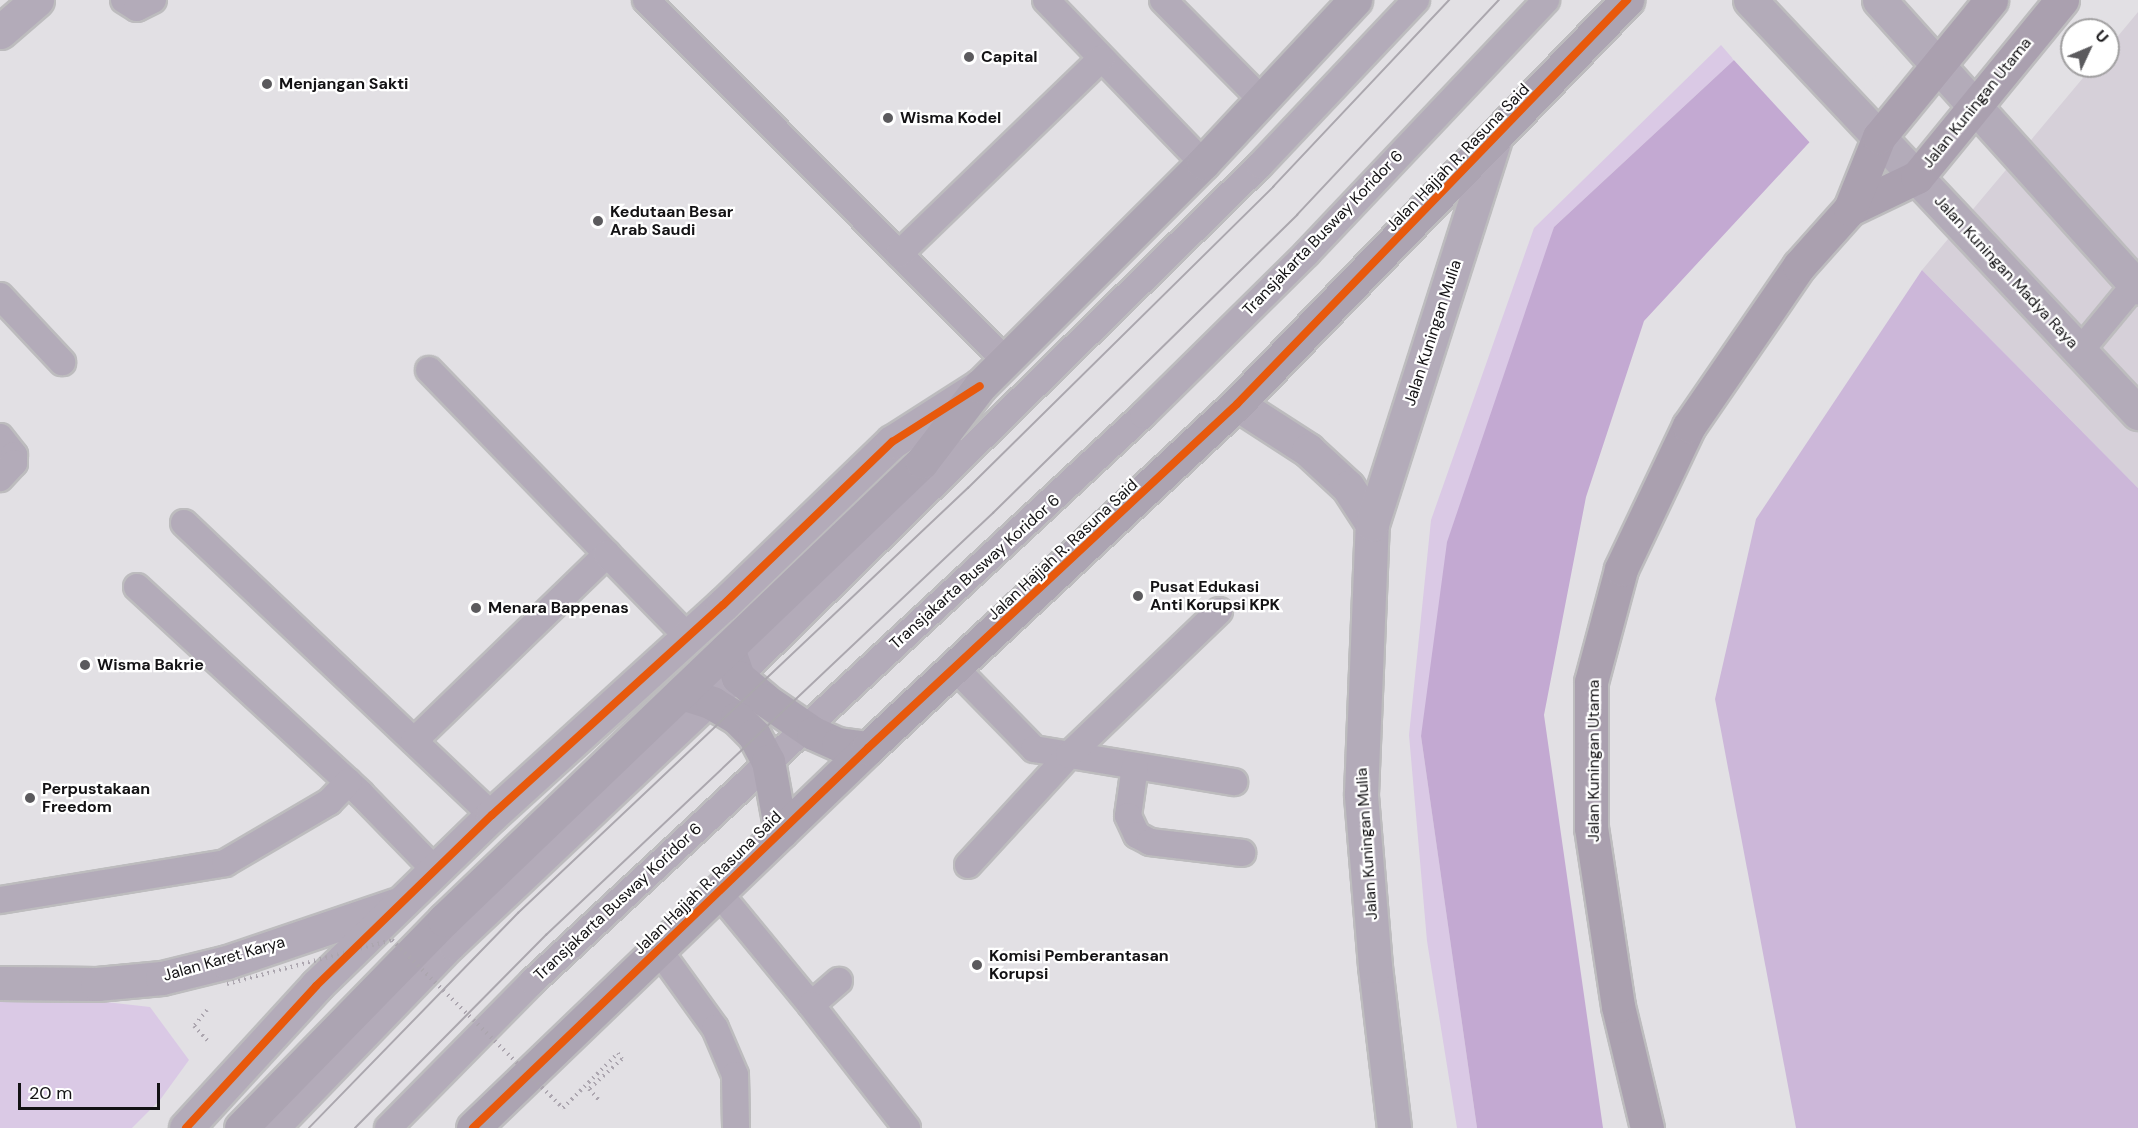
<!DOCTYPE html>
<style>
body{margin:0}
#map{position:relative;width:2138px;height:1128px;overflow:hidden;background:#e2e0e4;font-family:"DM Sans",sans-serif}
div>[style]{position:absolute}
.built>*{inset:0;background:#d6d0d9}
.green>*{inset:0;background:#dac9e5}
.forest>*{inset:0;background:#ccb7d9}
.water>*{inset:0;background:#c3a9d2}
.pier>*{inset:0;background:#e2e0e4}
.path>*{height:4px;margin-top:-2px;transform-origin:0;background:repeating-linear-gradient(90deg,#aca6af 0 1.5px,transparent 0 6px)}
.roads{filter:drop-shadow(2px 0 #bdbcbe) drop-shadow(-2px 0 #bdbcbe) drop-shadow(0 2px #bdbcbe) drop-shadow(0 -2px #bdbcbe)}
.service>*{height:26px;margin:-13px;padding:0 13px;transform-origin:13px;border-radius:13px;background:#b3abb9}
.tertiary>*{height:33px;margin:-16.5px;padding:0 16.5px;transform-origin:16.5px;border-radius:16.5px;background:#b3abb9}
.secondary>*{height:33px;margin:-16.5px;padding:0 16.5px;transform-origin:16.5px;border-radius:16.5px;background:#aaa0af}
.primary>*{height:33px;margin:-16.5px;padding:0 16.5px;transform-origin:16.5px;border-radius:16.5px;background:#aca4b2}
.tram>*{height:1.5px;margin:-0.75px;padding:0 0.75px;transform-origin:0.75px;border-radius:0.75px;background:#aba7ae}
.path-bridge>*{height:4px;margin-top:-2px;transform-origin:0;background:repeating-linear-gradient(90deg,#aca6af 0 1.5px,transparent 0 6px)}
.cycleway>*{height:8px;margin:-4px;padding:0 4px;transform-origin:4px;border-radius:4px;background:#e8590c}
.dots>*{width:16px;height:16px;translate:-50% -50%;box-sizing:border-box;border:3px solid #fff;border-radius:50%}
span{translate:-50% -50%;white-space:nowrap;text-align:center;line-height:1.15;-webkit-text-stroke:4.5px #fff;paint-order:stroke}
.poi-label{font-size:16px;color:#131214;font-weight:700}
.left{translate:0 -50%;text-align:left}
.street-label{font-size:16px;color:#131214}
.north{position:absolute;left:2060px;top:18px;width:60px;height:60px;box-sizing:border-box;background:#fff;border:2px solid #a1a0a1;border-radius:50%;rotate:46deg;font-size:16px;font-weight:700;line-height:24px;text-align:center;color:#131214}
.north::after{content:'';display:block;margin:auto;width:21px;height:27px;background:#5b5a5d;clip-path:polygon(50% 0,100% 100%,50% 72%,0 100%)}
.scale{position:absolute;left:18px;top:1083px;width:142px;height:27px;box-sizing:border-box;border:3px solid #131214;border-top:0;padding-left:8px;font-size:18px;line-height:21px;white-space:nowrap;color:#131214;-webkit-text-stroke:4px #fff;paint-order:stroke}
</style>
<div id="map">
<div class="built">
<i style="clip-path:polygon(2138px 12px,2138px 488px,1922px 270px,2093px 66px,2108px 66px,2108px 48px)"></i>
</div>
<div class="green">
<i style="clip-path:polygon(1721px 45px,1734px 60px,1554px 227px,1421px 736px,1477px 1128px,1457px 1128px,1427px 941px,1409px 735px,1431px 520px,1534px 228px)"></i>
<i style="clip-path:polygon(0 990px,150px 1007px,189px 1060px,160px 1100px,132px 1128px,0 1128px)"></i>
</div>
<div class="forest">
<i style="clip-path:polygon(1922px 270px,2138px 488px,2138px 1128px,1796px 1128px,1715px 699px,1756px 519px)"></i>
</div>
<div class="water">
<i style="clip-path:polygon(1788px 0,1941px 0,1644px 321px,1586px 497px,1544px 715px,1603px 1128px,1477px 1128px,1421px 736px,1447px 542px,1554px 227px,1734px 60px)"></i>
</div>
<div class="pier">
<i style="clip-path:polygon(1784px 0,1943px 0,1944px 1px,1812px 145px,1732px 58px)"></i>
</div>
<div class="path">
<i style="left:207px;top:1010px;width:21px;rotate:129deg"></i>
<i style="left:194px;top:1026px;width:21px;rotate:47deg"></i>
<i style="left:563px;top:1108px;width:78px;rotate:-45deg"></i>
<i style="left:618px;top:1053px;width:7px;rotate:56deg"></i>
<i style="left:622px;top:1059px;width:45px;rotate:137.7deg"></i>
<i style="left:589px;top:1089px;width:15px;rotate:48deg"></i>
</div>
<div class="roads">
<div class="service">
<i style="left:124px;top:0;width:15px;rotate:32deg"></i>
<i style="left:137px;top:8px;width:18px;rotate:-27deg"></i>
<i style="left:646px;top:0;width:508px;rotate:45.08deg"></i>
<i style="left:1046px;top:0;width:226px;rotate:46.1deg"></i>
<i style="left:1163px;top:0;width:142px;rotate:45.3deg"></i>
<i style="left:899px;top:254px;width:281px;rotate:-44deg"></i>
<i style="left:0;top:296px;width:91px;rotate:46.8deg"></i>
<i style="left:2080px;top:351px;width:91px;rotate:-50.4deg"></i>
<i style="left:429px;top:370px;width:256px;rotate:45.9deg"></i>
<i style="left:0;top:437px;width:23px;rotate:52deg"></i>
<i style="left:14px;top:455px;width:8px;rotate:90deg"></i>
<i style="left:14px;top:463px;width:21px;rotate:133deg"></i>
<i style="left:184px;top:523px;width:424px;rotate:43.5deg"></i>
<i style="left:137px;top:587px;width:305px;rotate:42.7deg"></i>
<i style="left:361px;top:794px;width:107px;rotate:45.8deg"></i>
<i style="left:955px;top:668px;width:113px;rotate:45.7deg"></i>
<i style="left:1034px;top:749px;width:203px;rotate:9.4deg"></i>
<i style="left:414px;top:741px;width:269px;rotate:-44.1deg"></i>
<i style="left:607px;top:554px;width:115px;rotate:45.7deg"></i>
<i style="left:1135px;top:766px;width:50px;rotate:98deg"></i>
<i style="left:1128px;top:816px;width:21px;rotate:65deg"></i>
<i style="left:1137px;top:835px;width:15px;rotate:28deg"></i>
<i style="left:1150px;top:842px;width:93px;rotate:6.8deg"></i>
<i style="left:968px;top:865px;width:149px;rotate:-47.4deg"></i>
<i style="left:1069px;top:755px;width:208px;rotate:-43.8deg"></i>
<i style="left:718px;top:892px;width:146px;rotate:50.5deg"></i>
<i style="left:811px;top:1005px;width:37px;rotate:-41deg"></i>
<i style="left:0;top:900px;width:228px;rotate:-9.3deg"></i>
<i style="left:225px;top:863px;width:121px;rotate:-30.4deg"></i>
<i style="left:329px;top:802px;width:28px;rotate:-46deg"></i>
<i style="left:658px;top:949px;width:97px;rotate:54.2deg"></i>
<i style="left:715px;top:1028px;width:51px;rotate:66.9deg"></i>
<i style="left:735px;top:1075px;width:53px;rotate:88.9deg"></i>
<i style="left:811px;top:1005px;width:156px;rotate:52deg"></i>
<i style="left:277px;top:1128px;width:252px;rotate:-46deg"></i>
<i style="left:452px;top:947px;width:393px;rotate:-43.4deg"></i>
<i style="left:738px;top:677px;width:731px;rotate:-44.45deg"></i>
<i style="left:1260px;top:165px;width:227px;rotate:-46.6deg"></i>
<i style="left:388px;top:1128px;width:205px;rotate:-45.4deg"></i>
<i style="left:532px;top:982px;width:834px;rotate:-42.86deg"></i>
<i style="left:1143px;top:415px;width:231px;rotate:-44.6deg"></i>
<i style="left:1307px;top:253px;width:348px;rotate:-46.6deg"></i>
</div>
<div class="tertiary">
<i style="left:1750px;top:0;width:567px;rotate:46.79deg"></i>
<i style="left:1879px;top:0;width:387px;rotate:48deg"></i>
<i style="left:0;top:32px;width:49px;rotate:-40.9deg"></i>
<i style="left:1237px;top:404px;width:85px;rotate:32.9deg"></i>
<i style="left:1308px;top:450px;width:54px;rotate:42.8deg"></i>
<i style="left:1348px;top:487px;width:44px;rotate:57deg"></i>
<i style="left:0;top:983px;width:97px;rotate:0.6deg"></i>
<i style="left:97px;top:984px;width:65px;rotate:-5.3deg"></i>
<i style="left:162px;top:978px;width:67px;rotate:-13.8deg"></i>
<i style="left:227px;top:962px;width:177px;rotate:-18.7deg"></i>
<i style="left:186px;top:1128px;width:193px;rotate:-47.5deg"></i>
<i style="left:316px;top:986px;width:245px;rotate:-44.2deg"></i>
<i style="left:492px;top:815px;width:312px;rotate:-42.3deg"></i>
<i style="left:723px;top:605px;width:235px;rotate:-44deg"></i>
<i style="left:892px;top:442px;width:102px;rotate:-32.6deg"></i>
<i style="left:1394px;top:1128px;width:163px;rotate:-96.7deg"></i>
<i style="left:1375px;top:966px;width:173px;rotate:-94.7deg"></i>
<i style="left:1361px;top:794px;width:270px;rotate:-87.7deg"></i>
<i style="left:1372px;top:524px;width:401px;rotate:-72.3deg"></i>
</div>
<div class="secondary">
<i style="left:1850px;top:209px;width:74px;rotate:-25.5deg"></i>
<i style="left:1917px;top:177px;width:229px;rotate:-50.7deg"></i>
<i style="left:1647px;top:1128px;width:125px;rotate:-103.4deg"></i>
<i style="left:1618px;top:1006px;width:180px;rotate:-98.6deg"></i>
<i style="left:1591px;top:828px;width:146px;rotate:-90deg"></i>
<i style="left:1591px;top:682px;width:117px;rotate:-75.1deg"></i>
<i style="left:1621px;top:569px;width:158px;rotate:-64.6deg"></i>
<i style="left:1689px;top:426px;width:194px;rotate:-55.5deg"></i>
<i style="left:1799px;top:266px;width:76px;rotate:-48.2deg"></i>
<i style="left:1850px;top:209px;width:78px;rotate:-68.1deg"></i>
<i style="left:1879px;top:137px;width:177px;rotate:-50.7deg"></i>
</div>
<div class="primary">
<i style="left:728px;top:648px;width:31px;rotate:71deg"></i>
<i style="left:738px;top:677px;width:35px;rotate:40deg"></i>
<i style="left:765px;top:700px;width:58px;rotate:34.5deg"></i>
<i style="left:813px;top:733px;width:27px;rotate:24deg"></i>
<i style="left:838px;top:744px;width:30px;rotate:8deg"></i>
<i style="left:682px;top:693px;width:32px;rotate:18deg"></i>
<i style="left:712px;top:703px;width:29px;rotate:31deg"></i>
<i style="left:737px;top:718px;width:24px;rotate:45deg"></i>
<i style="left:754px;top:735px;width:30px;rotate:62deg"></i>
<i style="left:768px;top:761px;width:72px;rotate:79.6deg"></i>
<i style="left:241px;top:1128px;width:291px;rotate:-45.7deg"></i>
<i style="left:444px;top:920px;width:662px;rotate:-43.78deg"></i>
<i style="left:922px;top:462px;width:96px;rotate:-52.7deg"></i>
<i style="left:980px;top:386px;width:315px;rotate:-45deg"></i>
<i style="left:1203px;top:163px;width:223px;rotate:-47deg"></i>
<i style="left:473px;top:1128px;width:548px;rotate:-43.89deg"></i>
<i style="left:868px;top:748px;width:504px;rotate:-42.99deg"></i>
<i style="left:1237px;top:404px;width:562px;rotate:-46.01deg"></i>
</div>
</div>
<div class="tram">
<i style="left:309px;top:1128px;width:300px;rotate:-45.8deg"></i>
<i style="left:518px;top:913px;width:619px;rotate:-43.36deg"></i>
<i style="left:968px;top:488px;width:429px;rotate:-44.6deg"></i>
<i style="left:1273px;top:187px;width:257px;rotate:-46.7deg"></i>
<i style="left:355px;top:1128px;width:272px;rotate:-45.3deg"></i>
<i style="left:546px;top:935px;width:615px;rotate:-43.35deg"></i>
<i style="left:993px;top:513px;width:426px;rotate:-44.4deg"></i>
<i style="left:1297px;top:215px;width:295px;rotate:-46.8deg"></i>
</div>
<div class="path-bridge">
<i style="left:227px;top:984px;width:171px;rotate:-14.9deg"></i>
<i style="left:392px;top:940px;width:240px;rotate:44.5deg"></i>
</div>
<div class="cycleway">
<i style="left:186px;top:1128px;width:193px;rotate:-47.5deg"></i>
<i style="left:316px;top:986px;width:245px;rotate:-44.2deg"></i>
<i style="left:492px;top:815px;width:312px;rotate:-42.3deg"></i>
<i style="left:723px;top:605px;width:235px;rotate:-44deg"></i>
<i style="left:892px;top:442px;width:104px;rotate:-32.5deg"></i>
<i style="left:473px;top:1128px;width:548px;rotate:-43.89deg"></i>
<i style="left:868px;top:748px;width:504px;rotate:-42.99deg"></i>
<i style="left:1237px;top:404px;width:562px;rotate:-46.01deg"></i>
</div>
<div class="dots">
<i style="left:969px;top:57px;background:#5b5a5d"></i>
<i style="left:267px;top:84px;background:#5b5a5d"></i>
<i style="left:888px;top:118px;background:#5b5a5d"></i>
<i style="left:598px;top:221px;background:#5b5a5d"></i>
<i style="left:1138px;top:596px;background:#5b5a5d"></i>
<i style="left:476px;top:608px;background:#5b5a5d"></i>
<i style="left:85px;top:665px;background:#5b5a5d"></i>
<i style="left:30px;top:798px;background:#5b5a5d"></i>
<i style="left:977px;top:965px;background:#5b5a5d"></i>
</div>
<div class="poi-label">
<span class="left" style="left:981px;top:57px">Capital</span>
<span class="left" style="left:279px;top:84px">Menjangan Sakti</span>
<span class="left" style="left:900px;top:118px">Wisma Kodel</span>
<span class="left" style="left:610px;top:221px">Kedutaan Besar<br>Arab Saudi</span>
<span class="left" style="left:1150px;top:596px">Pusat Edukasi<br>Anti Korupsi KPK</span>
<span class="left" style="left:488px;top:608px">Menara Bappenas</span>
<span class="left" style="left:97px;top:665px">Wisma Bakrie</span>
<span class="left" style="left:42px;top:798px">Perpustakaan<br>Freedom</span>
<span class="left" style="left:989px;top:965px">Komisi Pemberantasan<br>Korupsi</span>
</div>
<div class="street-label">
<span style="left:1977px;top:103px;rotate:-51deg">Jalan Kuningan Utama</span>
<span style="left:1458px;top:158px;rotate:-46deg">Jalan Hajjah R. Rasuna Said</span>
<span style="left:1323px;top:233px;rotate:-46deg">Transjakarta Busway Koridor 6</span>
<span style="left:2006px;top:272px;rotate:47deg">Jalan Kuningan Madya Raya</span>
<span style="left:1433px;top:333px;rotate:-72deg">Jalan Kuningan Mulia</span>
<span style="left:1063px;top:550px;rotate:-43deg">Jalan Hajjah R. Rasuna Said</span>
<span style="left:975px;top:572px;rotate:-42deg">Transjakarta Busway Koridor 6</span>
<span style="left:1594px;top:761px;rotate:-90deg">Jalan Kuningan Utama</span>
<span style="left:1367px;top:844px;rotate:-94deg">Jalan Kuningan Mulia</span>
<span style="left:708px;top:883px;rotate:-44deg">Jalan Hajjah R. Rasuna Said</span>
<span style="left:618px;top:902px;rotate:-43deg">Transjakarta Busway Koridor 6</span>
<span style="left:224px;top:959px;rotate:-16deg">Jalan Karet Karya</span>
</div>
<div class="north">U</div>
<div class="scale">20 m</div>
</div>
